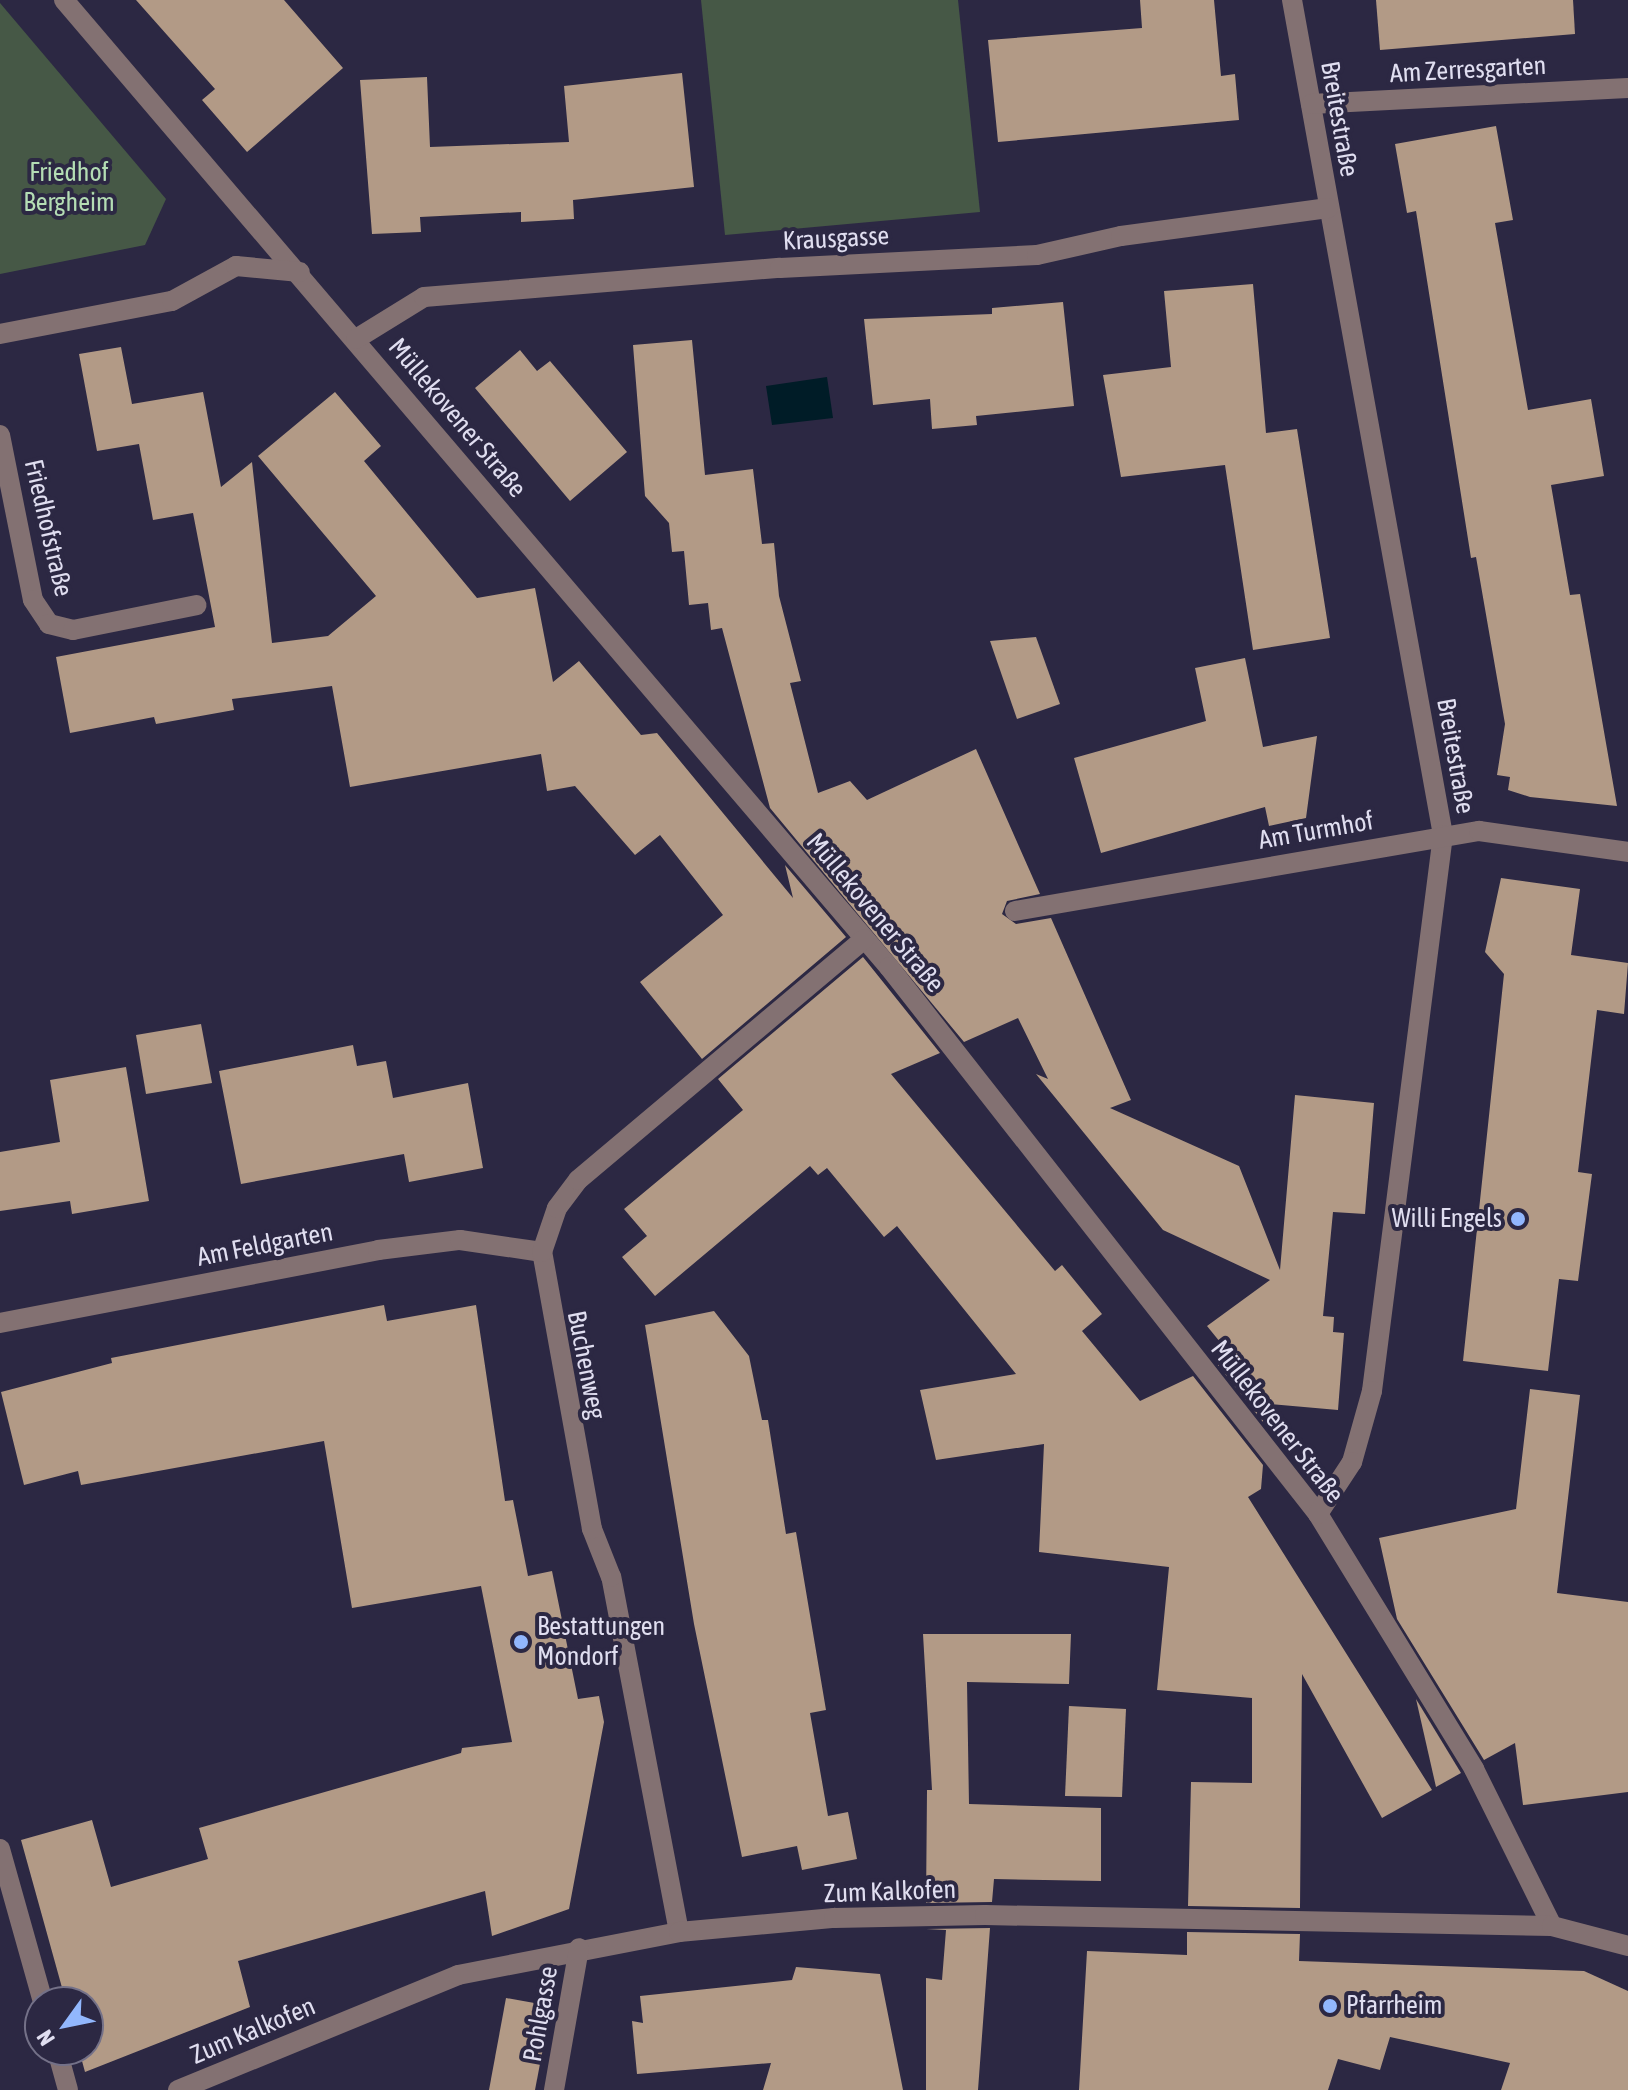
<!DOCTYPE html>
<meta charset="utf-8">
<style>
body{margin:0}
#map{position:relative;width:1628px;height:2090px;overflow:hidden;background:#2c2843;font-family:"Asap Condensed",sans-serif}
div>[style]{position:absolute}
.green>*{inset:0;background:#465846}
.water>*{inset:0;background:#001c27}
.building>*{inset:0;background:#b29a86}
.minor>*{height:20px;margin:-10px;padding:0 10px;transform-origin:10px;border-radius:10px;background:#837172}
.dots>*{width:22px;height:22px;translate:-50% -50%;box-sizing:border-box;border:4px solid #2c2843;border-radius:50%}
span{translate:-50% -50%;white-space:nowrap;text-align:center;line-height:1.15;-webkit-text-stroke:8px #2c2843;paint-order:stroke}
.street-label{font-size:26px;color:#e0def0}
.park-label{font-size:26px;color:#b4ddb4}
.poi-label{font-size:26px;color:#e0def0}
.right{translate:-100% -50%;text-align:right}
.left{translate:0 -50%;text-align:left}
.north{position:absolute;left:24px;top:1986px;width:80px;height:80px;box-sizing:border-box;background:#2c2843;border:2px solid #747188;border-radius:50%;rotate:237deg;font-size:22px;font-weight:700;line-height:32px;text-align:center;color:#e0def0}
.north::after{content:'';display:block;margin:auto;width:28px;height:36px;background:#92b7fd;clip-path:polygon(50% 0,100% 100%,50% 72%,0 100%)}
</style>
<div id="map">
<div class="green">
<i style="clip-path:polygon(701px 0,958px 0,980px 212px,725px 235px)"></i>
<i style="clip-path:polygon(0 3px,166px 199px,145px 245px,0 274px)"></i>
</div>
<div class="water">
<i style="clip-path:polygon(827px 377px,833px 418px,772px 425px,766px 386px)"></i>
</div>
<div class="building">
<i style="clip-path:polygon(136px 0,284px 0,343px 68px,247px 152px,202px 100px,215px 89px)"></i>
<i style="clip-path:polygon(1140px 0,1214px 0,1221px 76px,1235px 74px,1239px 120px,998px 142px,988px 40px,1142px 28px)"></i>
<i style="clip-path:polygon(1376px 0,1573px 0,1575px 34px,1380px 50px)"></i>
<i style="clip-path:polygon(682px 73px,694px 187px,573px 200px,574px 219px,521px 222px,521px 212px,420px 217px,421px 232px,372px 234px,360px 80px,427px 77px,430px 147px,569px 142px,564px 86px)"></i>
<i style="clip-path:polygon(1496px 126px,1513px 220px,1495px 223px,1528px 410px,1591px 399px,1604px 476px,1551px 485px,1570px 595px,1580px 594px,1617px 806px,1530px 797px,1508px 790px,1510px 777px,1497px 775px,1505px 724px,1476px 557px,1471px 558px,1416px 211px,1407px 213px,1395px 144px)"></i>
<i style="clip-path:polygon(1253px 284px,1266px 433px,1297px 429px,1330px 638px,1253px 650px,1225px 465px,1121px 477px,1103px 375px,1171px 367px,1164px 291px)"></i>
<i style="clip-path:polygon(1063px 302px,1074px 406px,976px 416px,977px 425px,932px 429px,930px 399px,873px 405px,864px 319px,992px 314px,992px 308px)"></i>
<i style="clip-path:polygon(692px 340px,705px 475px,753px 469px,762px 544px,774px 543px,779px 596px,801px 681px,790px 683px,818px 793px,850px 781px,867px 800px,976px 749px,1040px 894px,1007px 901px,1002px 914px,1016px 924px,1051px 918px,1131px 1100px,1110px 1108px,1239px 1166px,1280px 1270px,1295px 1095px,1374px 1103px,1365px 1214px,1333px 1212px,1323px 1316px,1334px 1317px,1333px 1332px,1344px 1333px,1338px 1410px,1269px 1404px,1267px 1427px,1218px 1365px,1233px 1358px,1207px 1326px,1270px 1280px,1163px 1230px,1036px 1074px,1048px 1079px,1018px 1018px,964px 1042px,770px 808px,722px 628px,711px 630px,708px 603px,689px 605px,684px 551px,672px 552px,669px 523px,645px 496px,633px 345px)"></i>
<i style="clip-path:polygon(121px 347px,132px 404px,203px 392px,221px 487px,252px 462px,272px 643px,328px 636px,376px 596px,258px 456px,335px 392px,381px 446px,364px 461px,477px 598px,535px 588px,553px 682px,579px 661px,641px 735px,657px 733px,793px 898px,785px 865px,846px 937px,702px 1059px,640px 982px,723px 915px,660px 835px,635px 855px,575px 786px,547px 791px,541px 754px,350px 787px,332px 686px,232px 699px,234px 710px,156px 724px,154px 717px,70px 733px,56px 657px,215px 627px,193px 513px,153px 520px,139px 444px,97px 451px,79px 354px)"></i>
<i style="clip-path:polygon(520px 350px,537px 371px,550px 361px,627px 452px,570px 501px,475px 388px)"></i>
<i style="clip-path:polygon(1036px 637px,1060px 704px,1017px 719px,990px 641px)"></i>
<i style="clip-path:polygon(1245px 658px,1263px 747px,1317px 736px,1306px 818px,1269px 826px,1265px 807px,1101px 853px,1074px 758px,1206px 721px,1195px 668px)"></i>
<i style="clip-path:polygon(1501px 878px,1580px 889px,1571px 955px,1628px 963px,1624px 1014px,1597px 1010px,1578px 1172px,1592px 1174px,1578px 1281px,1559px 1279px,1548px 1371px,1463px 1361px,1504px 974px,1485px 952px)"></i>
<i style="clip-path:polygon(863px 957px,940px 1053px,891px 1074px,1055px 1271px,1062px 1265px,1102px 1314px,1082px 1331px,1140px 1401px,1193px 1376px,1263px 1465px,1261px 1489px,1248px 1497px,1432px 1790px,1382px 1818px,1302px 1674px,1300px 1908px,1188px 1906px,1191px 1782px,1252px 1783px,1252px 1698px,1157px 1690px,1169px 1567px,1039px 1552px,1044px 1444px,936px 1460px,920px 1390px,1016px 1374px,897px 1226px,884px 1237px,827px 1168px,818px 1175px,810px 1166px,655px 1296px,622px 1257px,647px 1236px,624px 1209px,743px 1110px,718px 1079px)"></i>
<i style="clip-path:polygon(201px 1024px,212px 1083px,146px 1094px,136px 1035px)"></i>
<i style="clip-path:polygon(353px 1045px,357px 1066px,386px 1061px,393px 1098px,468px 1083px,483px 1168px,409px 1182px,404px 1154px,241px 1184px,219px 1071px)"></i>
<i style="clip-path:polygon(126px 1067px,149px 1201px,72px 1214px,70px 1201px,0 1211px,0 1152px,60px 1142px,50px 1080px)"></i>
<i style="clip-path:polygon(384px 1305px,387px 1321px,476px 1305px,505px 1501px,513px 1500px,528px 1576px,552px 1571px,578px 1699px,599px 1696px,604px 1722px,569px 1909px,492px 1936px,485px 1891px,238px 1961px,250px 2007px,85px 2072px,79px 2050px,88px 2050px,88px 2002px,66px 2002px,21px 1840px,92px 1820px,111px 1887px,208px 1859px,199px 1828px,461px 1753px,462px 1748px,512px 1742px,481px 1586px,352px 1608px,324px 1441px,81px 1485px,78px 1471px,24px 1485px,1px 1392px,112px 1363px,111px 1358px)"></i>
<i style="clip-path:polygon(714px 1311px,749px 1356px,762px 1420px,768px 1420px,786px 1534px,796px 1532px,826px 1710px,810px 1713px,828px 1816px,848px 1812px,857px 1859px,802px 1870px,797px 1846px,742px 1857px,694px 1624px,645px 1325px)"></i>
<i style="clip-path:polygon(1530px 1389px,1580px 1395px,1557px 1593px,1628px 1602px,1628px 1792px,1523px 1805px,1515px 1743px,1484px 1760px,1397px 1619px,1379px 1538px,1516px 1509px)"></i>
<i style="clip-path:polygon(923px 1634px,1071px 1634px,1069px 1684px,967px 1682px,969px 1804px,1101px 1808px,1101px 1881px,994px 1879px,992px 1902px,926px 1903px,927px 1790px,932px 1790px)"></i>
<i style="clip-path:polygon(1416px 1699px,1461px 1773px,1436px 1787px)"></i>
<i style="clip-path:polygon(1069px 1706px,1126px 1709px,1122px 1797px,1065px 1796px)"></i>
<i style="clip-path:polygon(990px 1928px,978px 2090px,926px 2090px,926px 1978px,942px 1980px,946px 1930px,926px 1929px)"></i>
<i style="clip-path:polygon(1187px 1932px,1300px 1934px,1299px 1961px,1584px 1971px,1628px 1991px,1628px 2090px,1501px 2090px,1510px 2063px,1390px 2037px,1380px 2070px,1338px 2059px,1328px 2090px,1079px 2090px,1087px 1951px,1187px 1955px)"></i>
<i style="clip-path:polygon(796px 1967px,880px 1974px,903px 2090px,763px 2090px,771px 2063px,637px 2074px,632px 2021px,643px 2023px,640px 1996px,792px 1980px)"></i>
<i style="clip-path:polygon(506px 1998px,551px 2006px,535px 2090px,489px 2090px)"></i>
</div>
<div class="minor">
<i style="left:64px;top:0;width:1271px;rotate:49.53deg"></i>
<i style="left:889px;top:967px;width:695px;rotate:51.89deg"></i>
<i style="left:1318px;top:1514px;width:299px;rotate:58.5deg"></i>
<i style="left:1474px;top:1769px;width:175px;rotate:63.6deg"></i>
<i style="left:1292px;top:0;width:849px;rotate:79.75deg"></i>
<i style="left:1443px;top:835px;width:561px;rotate:97.28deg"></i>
<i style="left:1372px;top:1391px;width:74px;rotate:105.7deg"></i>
<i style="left:1352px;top:1462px;width:62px;rotate:123.2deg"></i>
<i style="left:1311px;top:104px;width:317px;rotate:-2.9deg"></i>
<i style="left:0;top:334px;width:175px;rotate:-10.9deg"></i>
<i style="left:172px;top:301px;width:73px;rotate:-28.7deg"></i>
<i style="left:236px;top:266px;width:64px;rotate:5.4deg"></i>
<i style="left:356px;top:339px;width:80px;rotate:-31.7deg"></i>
<i style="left:424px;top:297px;width:357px;rotate:-4.7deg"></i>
<i style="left:780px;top:268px;width:257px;rotate:-2.9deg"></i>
<i style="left:1037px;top:255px;width:86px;rotate:-12.7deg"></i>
<i style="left:1121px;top:236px;width:209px;rotate:-7.7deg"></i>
<i style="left:0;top:435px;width:168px;rotate:78.7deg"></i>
<i style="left:33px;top:600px;width:29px;rotate:56deg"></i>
<i style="left:49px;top:624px;width:25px;rotate:14deg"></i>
<i style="left:73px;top:630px;width:126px;rotate:-11.4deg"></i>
<i style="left:1015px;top:911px;width:471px;rotate:-9.8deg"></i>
<i style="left:1479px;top:831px;width:150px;rotate:8deg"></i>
<i style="left:0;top:1323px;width:385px;rotate:-10.9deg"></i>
<i style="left:378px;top:1250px;width:83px;rotate:-7deg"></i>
<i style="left:460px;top:1240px;width:83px;rotate:8.3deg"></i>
<i style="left:0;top:1849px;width:159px;rotate:74.3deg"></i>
<i style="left:679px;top:1932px;width:361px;rotate:-100.8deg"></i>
<i style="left:611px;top:1577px;width:52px;rotate:-111.6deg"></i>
<i style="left:592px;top:1529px;width:281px;rotate:-100.2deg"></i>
<i style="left:542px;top:1252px;width:46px;rotate:-71.2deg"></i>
<i style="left:557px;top:1208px;width:35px;rotate:-53deg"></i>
<i style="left:578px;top:1180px;width:374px;rotate:-40.1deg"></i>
<i style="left:57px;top:2050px;width:41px;rotate:74.6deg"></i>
<i style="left:178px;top:2090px;width:303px;rotate:-22.3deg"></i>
<i style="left:458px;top:1975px;width:225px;rotate:-11deg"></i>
<i style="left:679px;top:1932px;width:156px;rotate:-5.2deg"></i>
<i style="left:834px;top:1918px;width:151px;rotate:-1.1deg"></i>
<i style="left:985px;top:1915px;width:567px;rotate:1.11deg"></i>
<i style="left:1552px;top:1926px;width:79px;rotate:14.7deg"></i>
<i style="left:554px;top:2090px;width:144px;rotate:-80deg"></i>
</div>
<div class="dots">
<i style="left:1518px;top:1219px;background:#92b7fd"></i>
<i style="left:521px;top:1642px;background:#92b7fd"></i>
<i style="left:1330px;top:2006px;background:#92b7fd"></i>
</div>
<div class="street-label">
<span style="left:1468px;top:70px;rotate:-3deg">Am Zerresgarten</span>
<span style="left:1339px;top:119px;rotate:80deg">Breitestraße</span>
<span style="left:836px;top:239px;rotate:-3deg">Krausgasse</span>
<span style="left:457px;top:418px;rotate:50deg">Müllekovener Straße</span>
<span style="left:48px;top:528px;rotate:77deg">Friedhofstraße</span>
<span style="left:1455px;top:756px;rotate:80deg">Breitestraße</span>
<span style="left:1316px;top:831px;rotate:-10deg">Am Turmhof</span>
<span style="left:875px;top:913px;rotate:50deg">Müllekovener Straße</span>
<span style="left:265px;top:1245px;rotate:-11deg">Am Feldgarten</span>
<span style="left:586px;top:1365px;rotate:79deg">Buchenweg</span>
<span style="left:1277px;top:1422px;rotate:52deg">Müllekovener Straße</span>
<span style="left:890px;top:1892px;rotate:-2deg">Zum Kalkofen</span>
<span style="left:541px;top:2014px;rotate:-80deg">Pohlgasse</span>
<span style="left:253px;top:2031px;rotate:-23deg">Zum Kalkofen</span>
</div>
<div class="park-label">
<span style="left:69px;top:188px">Friedhof<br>Bergheim</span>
</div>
<div class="poi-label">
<span class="right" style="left:1502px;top:1219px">Willi Engels</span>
<span class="left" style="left:537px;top:1642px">Bestattungen<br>Mondorf</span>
<span class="left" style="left:1346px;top:2006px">Pfarrheim</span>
</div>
<div class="north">N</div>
</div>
